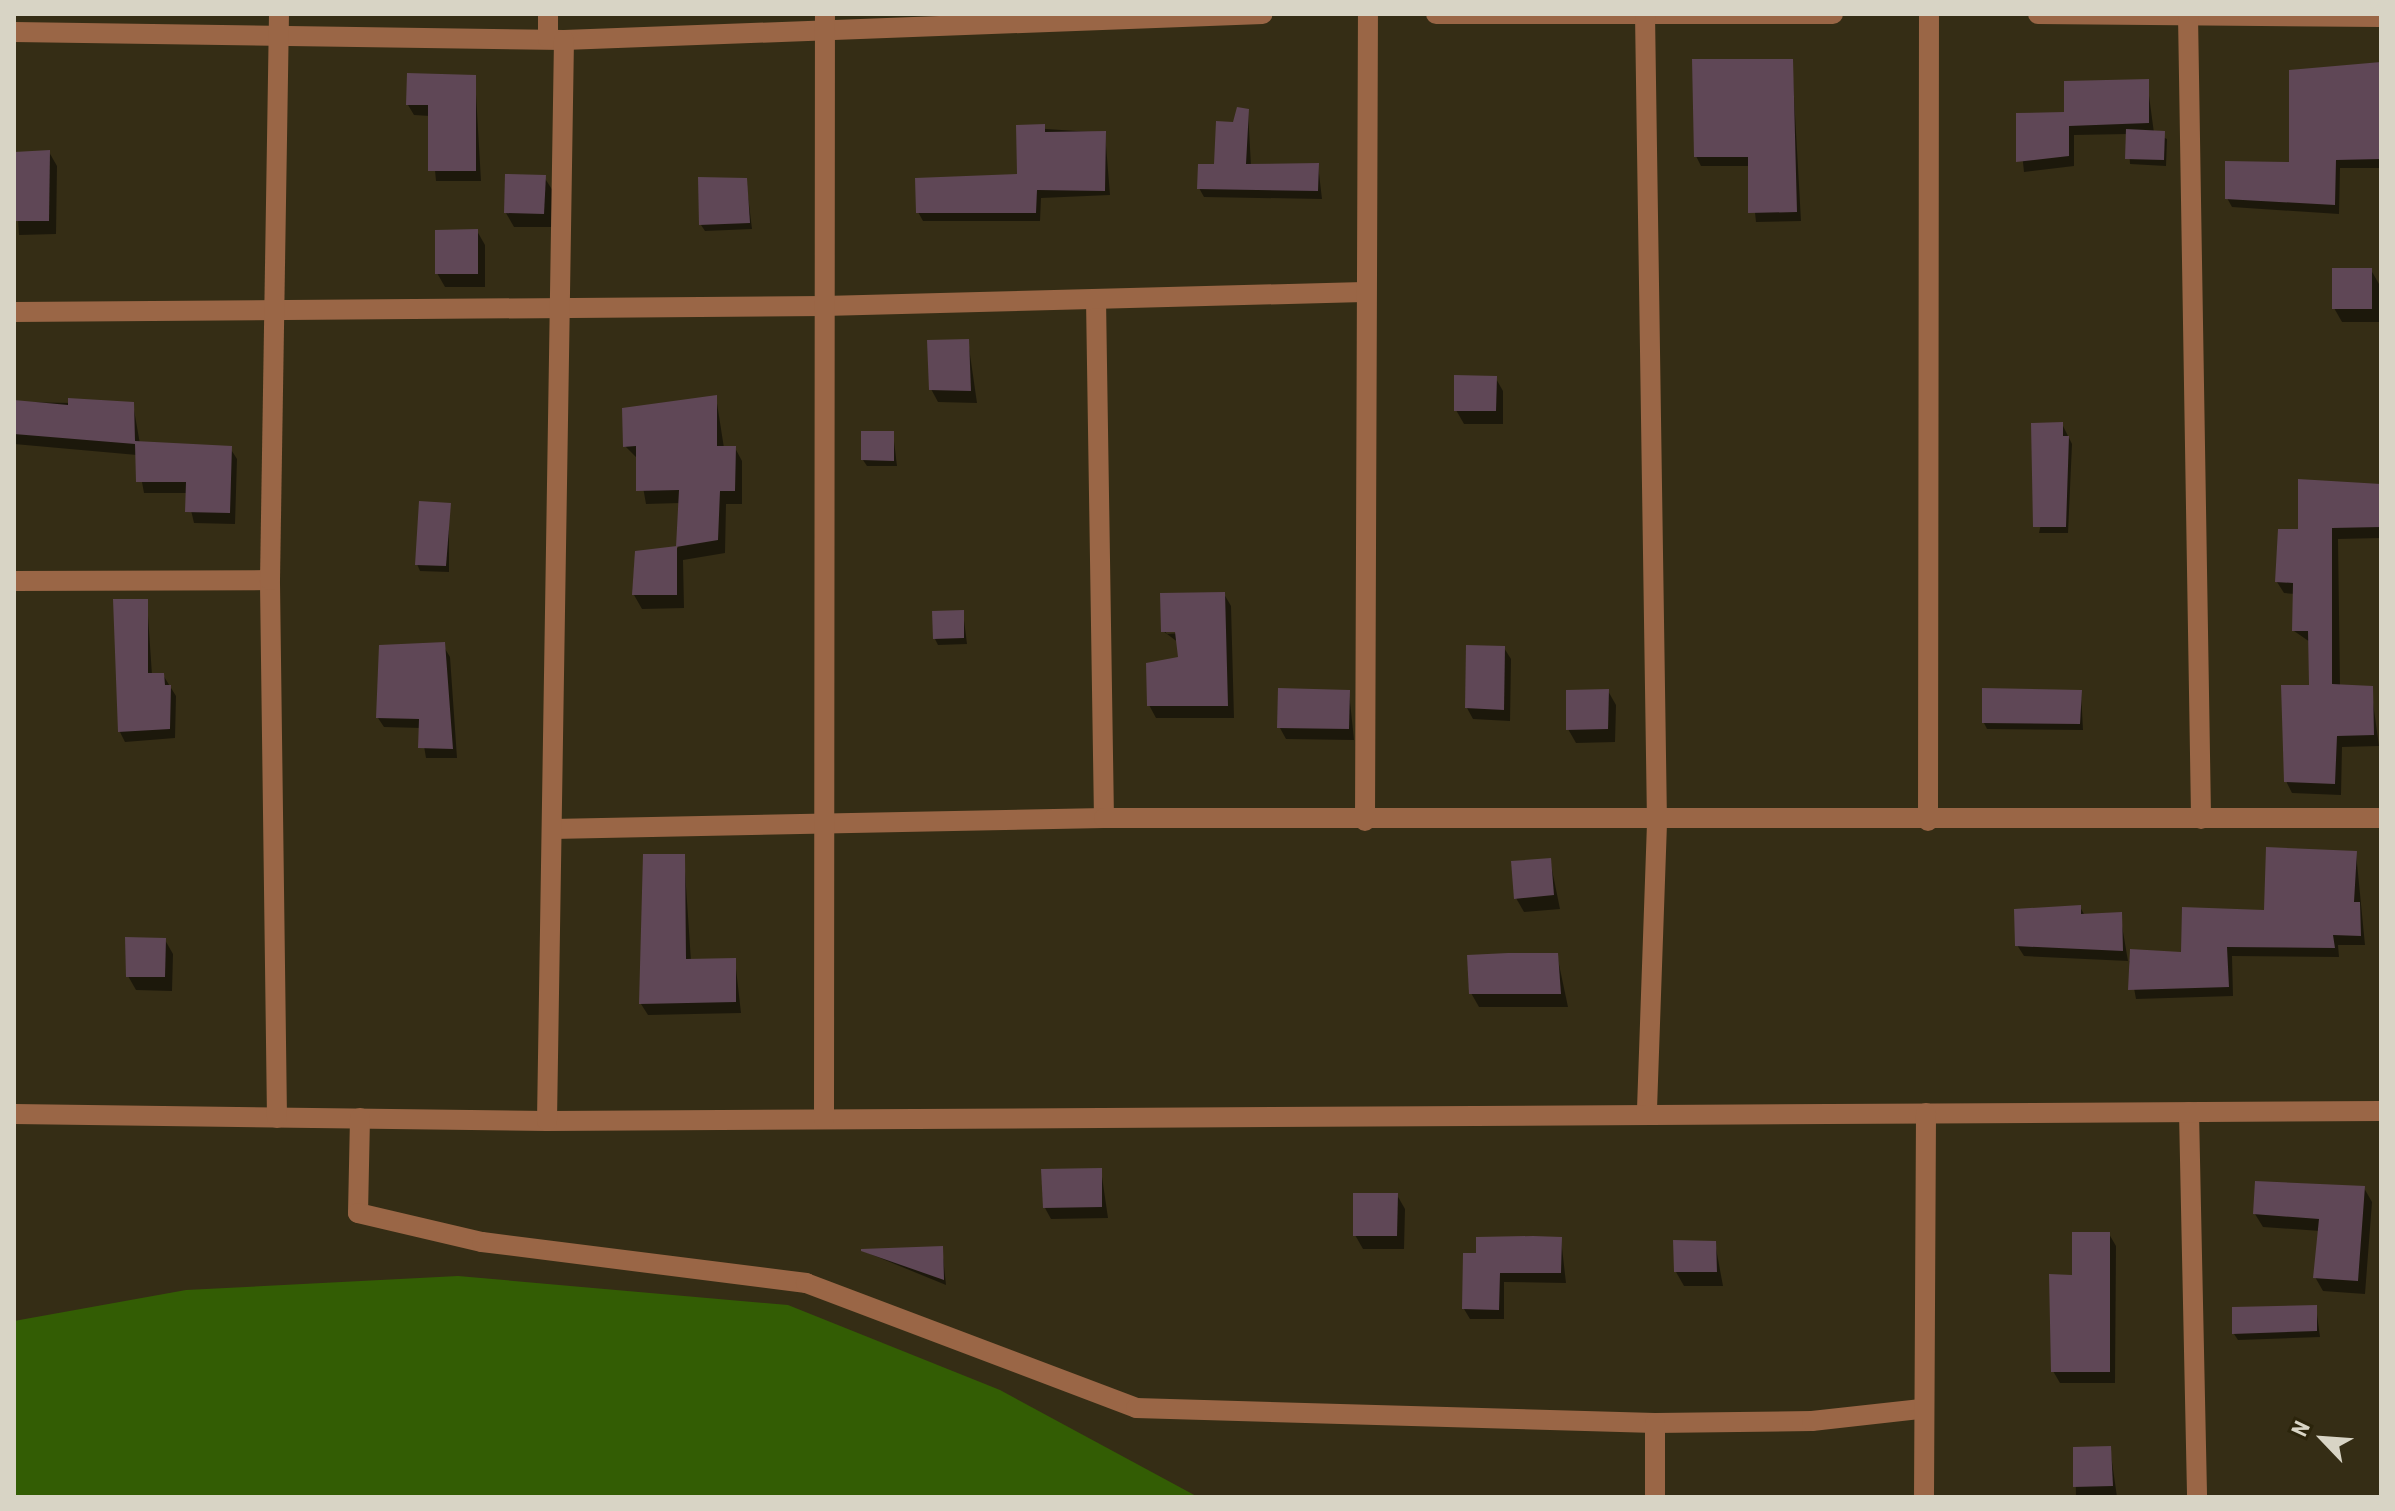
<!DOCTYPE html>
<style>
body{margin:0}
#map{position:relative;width:2395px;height:1511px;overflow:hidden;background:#352d15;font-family:"Roboto Condensed",sans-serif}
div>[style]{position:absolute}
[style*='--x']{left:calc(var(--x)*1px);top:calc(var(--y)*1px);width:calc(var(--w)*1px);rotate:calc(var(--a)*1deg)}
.green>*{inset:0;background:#335d04}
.shadow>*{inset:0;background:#0007}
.building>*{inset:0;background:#5f4756}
.minor>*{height:20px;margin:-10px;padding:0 10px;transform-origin:10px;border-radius:10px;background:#9a6646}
span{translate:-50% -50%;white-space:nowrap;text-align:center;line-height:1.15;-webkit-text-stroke:6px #2b240b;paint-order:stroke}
.frame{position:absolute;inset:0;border:16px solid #d8d4c5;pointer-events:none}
.north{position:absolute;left:2283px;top:1399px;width:80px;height:80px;-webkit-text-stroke:6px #2b240b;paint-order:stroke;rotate:295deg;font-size:22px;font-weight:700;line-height:32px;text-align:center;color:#d8d4c5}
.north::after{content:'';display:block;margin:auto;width:28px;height:36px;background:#d8d4c5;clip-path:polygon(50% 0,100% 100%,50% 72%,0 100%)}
</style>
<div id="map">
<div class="green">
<div style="clip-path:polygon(458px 1276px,788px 1305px,1000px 1390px,1198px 1497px,14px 1497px,14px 1321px,186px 1290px)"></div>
</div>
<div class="shadow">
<div style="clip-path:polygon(1792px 61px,1801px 221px,1756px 222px,1750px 166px,1701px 166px,1696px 156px)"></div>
<div style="clip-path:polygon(2381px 64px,2381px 168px,2340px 168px,2339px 214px,2232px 207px,2227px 198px,2291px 164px)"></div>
<div style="clip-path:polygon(475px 77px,481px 181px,436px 181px,430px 116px,414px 115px,408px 105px)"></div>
<div style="clip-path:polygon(2147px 81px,2154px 133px,2167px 139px,2166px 166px,2130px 164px,2128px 134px,2074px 135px,2074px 166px,2024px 172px,2018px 115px,2066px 114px)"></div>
<div style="clip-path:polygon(1248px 111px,1251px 166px,1318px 165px,1322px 199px,1204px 197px,1199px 188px)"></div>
<div style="clip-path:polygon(1018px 127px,1105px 133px,1110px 195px,1041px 198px,1040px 221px,923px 221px,918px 212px,1019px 176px)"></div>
<div style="clip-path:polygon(49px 152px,57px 166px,56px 234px,19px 235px,14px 154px)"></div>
<div style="clip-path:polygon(544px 177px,553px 191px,551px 227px,514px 227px,506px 213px)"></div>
<div style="clip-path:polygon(746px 180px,752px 229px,705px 231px,701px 225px)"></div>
<div style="clip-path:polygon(477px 231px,485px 245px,485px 287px,445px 287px,437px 273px)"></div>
<div style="clip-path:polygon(2371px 270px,2379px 284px,2379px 322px,2342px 322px,2334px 308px)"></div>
<div style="clip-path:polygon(968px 341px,977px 403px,938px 402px,931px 389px)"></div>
<div style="clip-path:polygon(1495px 377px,1503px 391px,1503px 424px,1464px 424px,1456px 410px)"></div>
<div style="clip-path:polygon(716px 397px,724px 448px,735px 448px,742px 461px,742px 504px,726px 504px,725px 553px,683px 560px,684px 608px,642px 609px,634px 595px,637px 552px,678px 548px,680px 503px,646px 504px,638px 459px,625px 446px)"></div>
<div style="clip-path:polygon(14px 402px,133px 404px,140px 444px,230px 448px,237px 459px,235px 524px,194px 523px,187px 493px,144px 493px,137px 455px,14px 444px)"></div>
<div style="clip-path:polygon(2062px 424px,2072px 444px,2068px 533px,2039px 533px)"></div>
<div style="clip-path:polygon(893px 433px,897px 466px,867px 466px,863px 460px)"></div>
<div style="clip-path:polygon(2381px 486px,2381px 538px,2338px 539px,2340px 686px,2371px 688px,2379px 746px,2342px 747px,2341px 795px,2292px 793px,2286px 781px,2311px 687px,2310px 642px,2294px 631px,2295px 594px,2284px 593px,2277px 582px,2300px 531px)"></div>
<div style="clip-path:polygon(449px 505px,449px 572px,420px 571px,417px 564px)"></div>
<div style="clip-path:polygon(evenodd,1224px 594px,1231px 606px,1234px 718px,1156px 718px,1149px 705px,1180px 659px,1179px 643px,1163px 631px,1224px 594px,1166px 630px,1185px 633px,1166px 634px,1166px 630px)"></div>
<div style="clip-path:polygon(147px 601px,152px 675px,163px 675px,176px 696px,175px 738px,125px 742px,120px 732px)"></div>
<div style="clip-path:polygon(963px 612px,967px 644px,938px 645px,935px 639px)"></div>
<div style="clip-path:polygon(444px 647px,450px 657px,457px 758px,426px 758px,421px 728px,384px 727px,378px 718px)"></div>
<div style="clip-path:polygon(1504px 648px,1511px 659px,1510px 721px,1473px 719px,1467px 708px)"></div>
<div style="clip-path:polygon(1608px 691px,1616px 705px,1615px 742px,1576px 743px,1568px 729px)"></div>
<div style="clip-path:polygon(1349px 692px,1354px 740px,1286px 739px,1280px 728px)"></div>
<div style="clip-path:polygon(2081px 692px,2083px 730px,1987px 729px,1984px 723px)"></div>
<div style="clip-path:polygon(2356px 853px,2365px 945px,2338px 945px,2339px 957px,2232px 956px,2233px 996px,2136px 999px,2129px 961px,2183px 954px,2266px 912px)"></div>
<div style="clip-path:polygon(684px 856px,691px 961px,735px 960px,741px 1013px,648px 1015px,641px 1004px)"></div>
<div style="clip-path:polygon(1550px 860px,1560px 909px,1524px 912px,1516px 898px)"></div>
<div style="clip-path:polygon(2080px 907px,2085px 916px,2120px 914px,2128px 961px,2024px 956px,2017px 945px)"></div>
<div style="clip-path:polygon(165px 940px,173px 954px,172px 991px,136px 990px,128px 976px)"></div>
<div style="clip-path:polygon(1557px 955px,1568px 1007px,1479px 1007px,1471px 993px)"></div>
<div style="clip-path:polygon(1101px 1170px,1108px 1218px,1051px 1219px,1045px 1208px)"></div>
<div style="clip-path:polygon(2364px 1188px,2372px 1202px,2365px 1294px,2323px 1291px,2315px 1277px,2320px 1231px,2263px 1227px,2255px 1214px)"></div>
<div style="clip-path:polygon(1397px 1195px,1405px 1209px,1404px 1249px,1363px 1249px,1355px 1235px)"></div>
<div style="clip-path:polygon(2109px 1234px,2116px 1246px,2115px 1383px,2060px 1383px,2053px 1371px,2074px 1277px)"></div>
<div style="clip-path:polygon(1561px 1239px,1566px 1283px,1504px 1282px,1504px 1319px,1470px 1319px,1464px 1309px,1478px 1255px)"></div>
<div style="clip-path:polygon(1715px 1243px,1723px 1286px,1684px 1286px,1676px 1272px)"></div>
<div style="clip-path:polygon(942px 1248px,946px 1285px,863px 1251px)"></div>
<div style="clip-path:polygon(2316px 1307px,2320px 1337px,2238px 1340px,2234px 1334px)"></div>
<div style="clip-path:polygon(2110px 1448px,2117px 1497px,2076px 1497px,2075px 1449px)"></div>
</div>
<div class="building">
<div style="clip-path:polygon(1692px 59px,1793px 59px,1797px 212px,1748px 213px,1748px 157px,1694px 157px)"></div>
<div style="clip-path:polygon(2381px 62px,2381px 159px,2336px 160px,2335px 205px,2225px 199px,2225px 161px,2289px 162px,2289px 70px)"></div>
<div style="clip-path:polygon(407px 73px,476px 75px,476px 171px,428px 171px,428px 105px,406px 105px)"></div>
<div style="clip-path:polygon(2149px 79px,2149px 123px,2069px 126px,2069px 156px,2016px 162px,2016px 113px,2064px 112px,2064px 81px)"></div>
<div style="clip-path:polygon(1237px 107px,1249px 109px,1246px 164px,1319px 163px,1318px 191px,1197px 189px,1198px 164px,1214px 164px,1216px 121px,1233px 122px)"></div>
<div style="clip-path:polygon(1045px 124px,1045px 132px,1106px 131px,1105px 191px,1037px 190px,1036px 213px,916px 213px,915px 178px,1017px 174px,1016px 125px)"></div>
<div style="clip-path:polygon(2126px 129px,2165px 131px,2164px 160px,2125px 159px)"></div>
<div style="clip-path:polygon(50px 150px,49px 221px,14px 221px,14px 152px)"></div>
<div style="clip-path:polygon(505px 174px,546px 175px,544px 214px,504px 213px)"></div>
<div style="clip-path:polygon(698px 177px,747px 178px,750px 223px,699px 225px)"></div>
<div style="clip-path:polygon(478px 229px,478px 274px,435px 274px,435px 230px)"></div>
<div style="clip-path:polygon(2332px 268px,2372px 268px,2372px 309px,2332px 309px)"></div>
<div style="clip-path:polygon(969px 339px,971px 391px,929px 390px,927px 340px)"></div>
<div style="clip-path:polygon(1454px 375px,1497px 376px,1496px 411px,1454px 411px)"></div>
<div style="clip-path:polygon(717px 395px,717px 446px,736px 446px,735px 491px,720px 491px,718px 540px,676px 547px,679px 490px,636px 491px,636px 446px,623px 447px,622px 408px)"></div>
<div style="clip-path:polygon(68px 398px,134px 402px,135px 441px,232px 446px,230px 513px,185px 512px,186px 482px,136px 482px,135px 444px,14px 434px,14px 400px,68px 405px)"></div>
<div style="clip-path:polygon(2063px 422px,2063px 436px,2069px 436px,2066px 527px,2033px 527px,2031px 423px)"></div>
<div style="clip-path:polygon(861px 431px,894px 431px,894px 461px,861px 460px)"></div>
<div style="clip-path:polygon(2298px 479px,2381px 484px,2381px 527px,2332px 528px,2332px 684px,2373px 686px,2374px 735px,2337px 736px,2335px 784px,2284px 782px,2281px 685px,2309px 685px,2308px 631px,2292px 631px,2293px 583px,2275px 582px,2278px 529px,2298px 529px)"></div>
<div style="clip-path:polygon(419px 501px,451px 503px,446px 566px,415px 565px)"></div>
<div style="clip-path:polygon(677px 546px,677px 595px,632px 595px,635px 551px)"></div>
<div style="clip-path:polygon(1225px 592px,1228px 706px,1147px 706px,1146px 663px,1178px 657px,1175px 632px,1161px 632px,1160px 593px)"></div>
<div style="clip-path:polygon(113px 599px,148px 599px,148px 673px,164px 673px,165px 685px,171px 685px,170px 729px,118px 732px)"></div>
<div style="clip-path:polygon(964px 610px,964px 638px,933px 639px,932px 611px)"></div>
<div style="clip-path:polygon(445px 642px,453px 749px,418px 748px,419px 719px,376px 718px,379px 645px)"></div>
<div style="clip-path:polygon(1466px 645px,1505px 646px,1504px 710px,1465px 708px)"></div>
<div style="clip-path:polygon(1278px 688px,1350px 690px,1349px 729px,1277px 728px)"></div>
<div style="clip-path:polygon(1982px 688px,2082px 690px,2080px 724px,1982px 723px)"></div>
<div style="clip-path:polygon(1609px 689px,1608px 729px,1566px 730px,1566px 690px)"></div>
<div style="clip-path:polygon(2266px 847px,2357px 851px,2354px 902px,2360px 902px,2361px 936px,2333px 935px,2335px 948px,2227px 947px,2229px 987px,2128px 990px,2130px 949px,2181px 952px,2182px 907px,2264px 910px)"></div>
<div style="clip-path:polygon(643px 854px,685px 854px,686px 959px,736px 958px,736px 1002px,639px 1004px)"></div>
<div style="clip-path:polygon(1551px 858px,1554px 895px,1514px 899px,1511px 861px)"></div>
<div style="clip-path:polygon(2081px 905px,2081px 914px,2122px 912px,2123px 951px,2015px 946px,2014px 909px)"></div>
<div style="clip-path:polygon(125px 937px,166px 938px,165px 977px,126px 977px)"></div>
<div style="clip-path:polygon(1508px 953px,1558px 953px,1561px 994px,1469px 994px,1467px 955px)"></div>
<div style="clip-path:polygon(1102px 1168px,1102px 1207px,1043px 1208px,1041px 1169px)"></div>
<div style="clip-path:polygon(2255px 1181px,2365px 1186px,2358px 1281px,2313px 1278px,2319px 1219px,2253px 1214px)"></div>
<div style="clip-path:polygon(1353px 1193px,1398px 1193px,1397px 1236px,1353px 1236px)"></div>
<div style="clip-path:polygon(2072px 1232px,2110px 1232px,2110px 1372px,2051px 1372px,2049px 1274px,2072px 1275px)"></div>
<div style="clip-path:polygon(1533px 1236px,1562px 1237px,1561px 1273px,1500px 1273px,1499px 1310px,1462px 1309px,1463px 1253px,1476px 1253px,1476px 1237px)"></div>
<div style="clip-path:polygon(1673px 1240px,1716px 1241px,1717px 1272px,1674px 1272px)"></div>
<div style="clip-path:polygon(943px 1246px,944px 1280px,861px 1251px,861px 1249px)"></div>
<div style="clip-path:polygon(2317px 1305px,2317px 1331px,2232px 1334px,2232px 1307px)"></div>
<div style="clip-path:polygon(2111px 1446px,2113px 1486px,2073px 1487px,2073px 1447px)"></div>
</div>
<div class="minor">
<div style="--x:1436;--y:14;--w:397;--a:0"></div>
<div style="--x:1645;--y:14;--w:809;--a:89.15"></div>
<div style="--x:1657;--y:823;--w:292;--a:92"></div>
<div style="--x:2038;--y:14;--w:343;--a:0.5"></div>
<div style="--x:2188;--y:15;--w:804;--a:89.07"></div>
<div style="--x:14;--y:32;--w:550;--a:0.83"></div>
<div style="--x:564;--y:40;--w:699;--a:-2.13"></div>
<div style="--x:548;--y:39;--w:25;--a:-90"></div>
<div style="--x:1096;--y:299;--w:519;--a:89.12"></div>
<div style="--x:14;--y:312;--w:810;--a:-0.42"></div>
<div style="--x:824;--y:306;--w:540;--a:-1.49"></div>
<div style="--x:14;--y:581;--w:256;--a:-0.2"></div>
<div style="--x:1365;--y:821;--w:807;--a:-89.79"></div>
<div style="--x:1928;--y:821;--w:807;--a:-89.93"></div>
<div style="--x:552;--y:829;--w:552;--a:-1.14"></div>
<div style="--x:1104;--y:818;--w:1277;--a:0"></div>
<div style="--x:2189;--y:1112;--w:385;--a:88.8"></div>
<div style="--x:14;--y:1114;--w:533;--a:0.75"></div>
<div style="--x:547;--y:1121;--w:1834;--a:-0.31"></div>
<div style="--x:277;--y:1118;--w:538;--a:-90.75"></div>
<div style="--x:270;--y:580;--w:566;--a:-89.09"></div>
<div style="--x:360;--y:1118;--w:95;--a:91.2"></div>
<div style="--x:358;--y:1213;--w:127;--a:13.2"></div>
<div style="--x:482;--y:1242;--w:327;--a:7.2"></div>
<div style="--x:806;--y:1283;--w:353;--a:20.7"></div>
<div style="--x:1136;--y:1408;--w:519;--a:1.66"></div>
<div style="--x:1655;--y:1423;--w:157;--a:-0.7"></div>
<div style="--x:1812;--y:1421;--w:110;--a:-6.3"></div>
<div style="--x:824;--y:1119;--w:1105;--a:-89.95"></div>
<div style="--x:547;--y:1121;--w:1081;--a:-89.1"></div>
<div style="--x:1655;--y:1497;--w:74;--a:-90"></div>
<div style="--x:1924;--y:1497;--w:384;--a:-89.7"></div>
</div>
<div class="frame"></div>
<div class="north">N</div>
</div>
